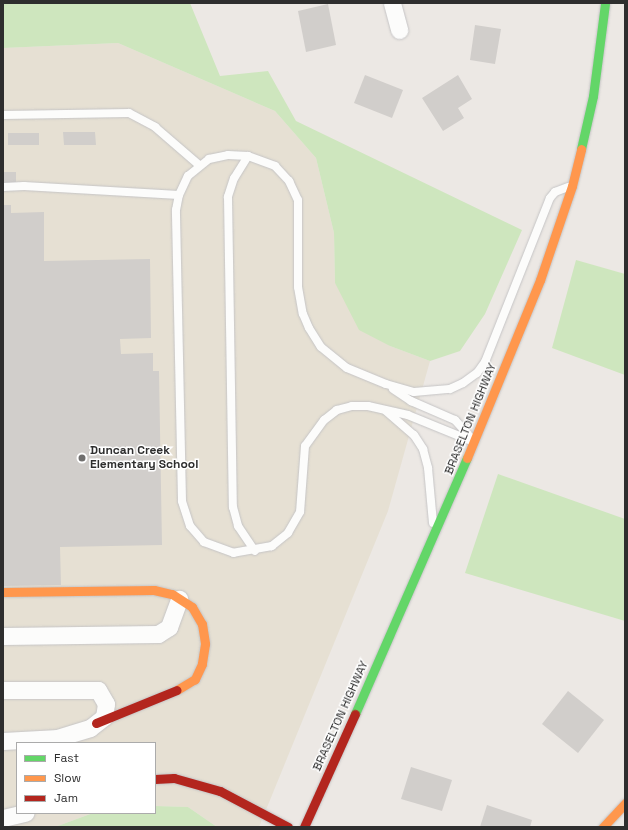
<!DOCTYPE html>
<style>
body{margin:0}
#map{position:relative;width:628px;height:830px;overflow:hidden;background:#ece8e4;font-family:"Space Grotesk",sans-serif}
div>[style]{position:absolute}
[style*='--x']{left:calc(var(--x)*1px);top:calc(var(--y)*1px);width:calc(var(--w)*1px);rotate:calc(var(--a)*1deg)}
.education>*{inset:0;background:#e6e0d3}
.green>*{inset:0;background:#cee6be}
.building>*{inset:0;background:#d1cecb}
.roads{filter:drop-shadow(0 0 1px #c5c4c5) drop-shadow(0 0 1px #c5c4c5)}
.lane>*{height:8px;margin:-4px;padding:0 4px;transform-origin:4px;border-radius:4px;background:#fcfcfb}
.street>*{height:17px;margin:-8.5px;padding:0 8.5px;transform-origin:8.5px;border-radius:8.5px;background:#fcfcfb}
.fast>*{height:9px;margin:-4.5px;padding:0 4.5px;transform-origin:4.5px;border-radius:4.5px;background:#63d668}
.slow>*{height:9px;margin:-4.5px;padding:0 4.5px;transform-origin:4.5px;border-radius:4.5px;background:#ff974d}
.jam>*{height:9px;margin:-4.5px;padding:0 4.5px;transform-origin:4.5px;border-radius:4.5px;background:#b3261e}
.dots>*{width:11px;height:11px;translate:-50% -50%;box-sizing:border-box;border:2px solid #fff;border-radius:50%}
span{translate:-50% -50%;white-space:nowrap;text-align:center;line-height:1.15;-webkit-text-stroke:3px #fff;paint-order:stroke}
.street-label{font-size:12px;color:#2e2e2e}
.poi-label{font-size:12px;color:#2e2e2e;font-weight:700}
.left{translate:0 -50%;text-align:left}
.frame{position:absolute;inset:0;border:4px solid #2e2e2e;pointer-events:none}
.legend{position:absolute;left:16px;top:742px;width:140px;height:72px;box-sizing:border-box;background:#fff;border:1px solid #ababab;margin:0;padding:5px 7px;list-style:none;font-size:12px;color:#2e2e2e}
.legend li{display:flex;align-items:center;gap:8px;height:20px}
.legend b{width:20px;border:1px solid #ababab}
</style>
<div id="map">
<div class="education">
<div style="clip-path:polygon(118px 43px,275px 111px,316px 158px,334px 233px,335px 283px,390px 346px,430px 361px,388px 511px,259px 827px,217px 827px,188px 807px,155px 806px,155px 743px,17px 743px,17px 813px,93px 813px,55px 827px,3px 827px,3px 48px)"></div>
</div>
<div class="green">
<div style="clip-path:polygon(3px 3px,190px 3px,220px 76px,268px 71px,296px 121px,522px 230px,485px 314px,460px 351px,430px 361px,390px 346px,359px 330px,335px 283px,334px 233px,316px 158px,275px 111px,118px 43px,3px 48px)"></div>
<div style="clip-path:polygon(576px 260px,625px 274px,625px 375px,552px 348px)"></div>
<div style="clip-path:polygon(498px 474px,625px 519px,625px 621px,465px 573px)"></div>
<div style="clip-path:polygon(155px 806px,188px 807px,217px 827px,55px 827px,93px 813px,155px 813px)"></div>
</div>
<div class="building">
<div style="clip-path:polygon(328px 4px,336px 45px,306px 52px,298px 11px)"></div>
<div style="clip-path:polygon(475px 25px,501px 29px,495px 64px,470px 60px)"></div>
<div style="clip-path:polygon(365px 75px,403px 90px,392px 118px,354px 103px)"></div>
<div style="clip-path:polygon(458px 75px,472px 99px,458px 108px,464px 118px,443px 131px,422px 98px)"></div>
<div style="clip-path:polygon(63px 132px,95px 132px,96px 145px,64px 145px)"></div>
<div style="clip-path:polygon(8px 133px,39px 133px,39px 145px,8px 145px)"></div>
<div style="clip-path:polygon(3px 172px,16px 172px,16px 186px,3px 186px)"></div>
<div style="clip-path:polygon(3px 205px,11px 205px,11px 213px,44px 212px,44px 261px,150px 259px,151px 338px,120px 339px,121px 354px,153px 353px,153px 371px,159px 371px,162px 545px,60px 547px,61px 585px,3px 586px)"></div>
<div style="clip-path:polygon(568px 691px,604px 720px,578px 753px,542px 724px)"></div>
<div style="clip-path:polygon(411px 767px,452px 780px,442px 811px,401px 799px)"></div>
<div style="clip-path:polygon(487px 805px,532px 820px,530px 827px,480px 827px)"></div>
</div>
<div class="roads">
<div class="lane">
<div style="--x:3;--y:115;--w:126;--a:-0.9"></div>
<div style="--x:129;--y:113;--w:30;--a:28"></div>
<div style="--x:155;--y:127;--w:58;--a:40.8"></div>
<div style="--x:248;--y:156;--w:26;--a:122"></div>
<div style="--x:234;--y:178;--w:20;--a:108"></div>
<div style="--x:228;--y:197;--w:310;--a:89.1"></div>
<div style="--x:233;--y:507;--w:20;--a:75"></div>
<div style="--x:238;--y:526;--w:30;--a:56"></div>
<div style="--x:3;--y:187;--w:21;--a:-3"></div>
<div style="--x:24;--y:186;--w:155;--a:3.3"></div>
<div style="--x:393;--y:389;--w:22;--a:34"></div>
<div style="--x:411;--y:401;--w:48;--a:23.4"></div>
<div style="--x:455;--y:420;--w:27;--a:48"></div>
<div style="--x:386;--y:411;--w:37;--a:41"></div>
<div style="--x:414;--y:435;--w:17;--a:57"></div>
<div style="--x:423;--y:449;--w:20;--a:75"></div>
<div style="--x:428;--y:468;--w:55;--a:84.8"></div>
<div style="--x:474;--y:442;--w:71;--a:-157.8"></div>
<div style="--x:408;--y:415;--w:41;--a:-167.3"></div>
<div style="--x:368;--y:406;--w:16;--a:180"></div>
<div style="--x:352;--y:406;--w:16;--a:165"></div>
<div style="--x:337;--y:410;--w:16;--a:142"></div>
<div style="--x:324;--y:420;--w:32;--a:126"></div>
<div style="--x:305;--y:446;--w:66;--a:94.3"></div>
<div style="--x:300;--y:512;--w:24;--a:120"></div>
<div style="--x:288;--y:533;--w:21;--a:141"></div>
<div style="--x:272;--y:546;--w:39;--a:170"></div>
<div style="--x:234;--y:553;--w:32;--a:-160"></div>
<div style="--x:204;--y:542;--w:21;--a:-131"></div>
<div style="--x:190;--y:526;--w:26;--a:-108"></div>
<div style="--x:182;--y:501;--w:291;--a:-91.2"></div>
<div style="--x:176;--y:210;--w:15;--a:-79"></div>
<div style="--x:179;--y:195;--w:21;--a:-65"></div>
<div style="--x:188;--y:176;--w:27;--a:-39"></div>
<div style="--x:209;--y:159;--w:19;--a:-12"></div>
<div style="--x:228;--y:155;--w:20;--a:3"></div>
<div style="--x:248;--y:156;--w:29;--a:20"></div>
<div style="--x:275;--y:166;--w:21;--a:47"></div>
<div style="--x:289;--y:181;--w:21;--a:65"></div>
<div style="--x:298;--y:200;--w:87;--a:90"></div>
<div style="--x:298;--y:287;--w:27;--a:80"></div>
<div style="--x:303;--y:314;--w:15;--a:67"></div>
<div style="--x:309;--y:328;--w:22;--a:58"></div>
<div style="--x:321;--y:347;--w:33;--a:39"></div>
<div style="--x:347;--y:368;--w:42;--a:22.3"></div>
<div style="--x:386;--y:384;--w:29;--a:16"></div>
<div style="--x:414;--y:392;--w:36;--a:-5"></div>
<div style="--x:450;--y:389;--w:14;--a:-25"></div>
<div style="--x:463;--y:383;--w:17;--a:-36"></div>
<div style="--x:477;--y:373;--w:14;--a:-54"></div>
<div style="--x:485;--y:362;--w:176;--a:-68.4"></div>
<div style="--x:550;--y:198;--w:8;--a:-50"></div>
<div style="--x:555;--y:192;--w:14;--a:-21"></div>
</div>
<div class="street">
<div style="--x:392;--y:3;--w:28;--a:75"></div>
<div style="--x:3;--y:636;--w:155;--a:-0.7"></div>
<div style="--x:158;--y:634;--w:13;--a:-32"></div>
<div style="--x:169;--y:627;--w:30;--a:-70"></div>
<div style="--x:3;--y:690;--w:95;--a:0"></div>
<div style="--x:98;--y:690;--w:16;--a:60"></div>
<div style="--x:106;--y:704;--w:13;--a:99"></div>
<div style="--x:104;--y:717;--w:18;--a:142"></div>
<div style="--x:90;--y:728;--w:34;--a:163"></div>
<div style="--x:58;--y:738;--w:55;--a:176.9"></div>
<div style="--x:3;--y:818;--w:23;--a:-13"></div>
</div>
<div class="fast">
<div style="--x:581;--y:149;--w:54;--a:-77.2"></div>
<div style="--x:593;--y:96;--w:94;--a:-82.6"></div>
<div style="--x:355;--y:714;--w:279;--a:-66.4"></div>
</div>
<div class="slow">
<div style="--x:467;--y:458;--w:192;--a:-67.7"></div>
<div style="--x:540;--y:280;--w:99;--a:-71.2"></div>
<div style="--x:572;--y:186;--w:38;--a:-76"></div>
<div style="--x:3;--y:592;--w:151;--a:-0.8"></div>
<div style="--x:154;--y:590;--w:18;--a:13"></div>
<div style="--x:172;--y:594;--w:24;--a:33"></div>
<div style="--x:192;--y:607;--w:20;--a:60"></div>
<div style="--x:202;--y:624;--w:20;--a:81"></div>
<div style="--x:205;--y:644;--w:20;--a:99"></div>
<div style="--x:202;--y:664;--w:17;--a:115"></div>
<div style="--x:195;--y:679;--w:21;--a:149"></div>
<div style="--x:603;--y:827;--w:33;--a:-47"></div>
</div>
<div class="jam">
<div style="--x:96;--y:723;--w:87;--a:-22.2"></div>
<div style="--x:155;--y:779;--w:19;--a:-3"></div>
<div style="--x:174;--y:778;--w:48;--a:15.8"></div>
<div style="--x:220;--y:791;--w:77;--a:27.9"></div>
<div style="--x:304;--y:827;--w:124;--a:-65.7"></div>
</div>
</div>
<div class="dots">
<div style="left:82px;top:458px;background:#706f6e"></div>
</div>
<div class="street-label">
<span style="left:471px;top:419px;rotate:-68deg">BRASELTON HIGHWAY</span>
<span style="left:341px;top:716px;rotate:-66deg">BRASELTON HIGHWAY</span>
</div>
<div class="poi-label">
<span class="left" style="left:90px;top:458px">Duncan Creek<br>Elementary School</span>
</div>
<div class="frame"></div>
<ul class="legend">
<li><b style="height:5px;background:#63d668"></b>Fast</li>
<li><b style="height:5px;background:#ff974d"></b>Slow</li>
<li><b style="height:5px;background:#b3261e"></b>Jam</li>
</ul>
</div>
